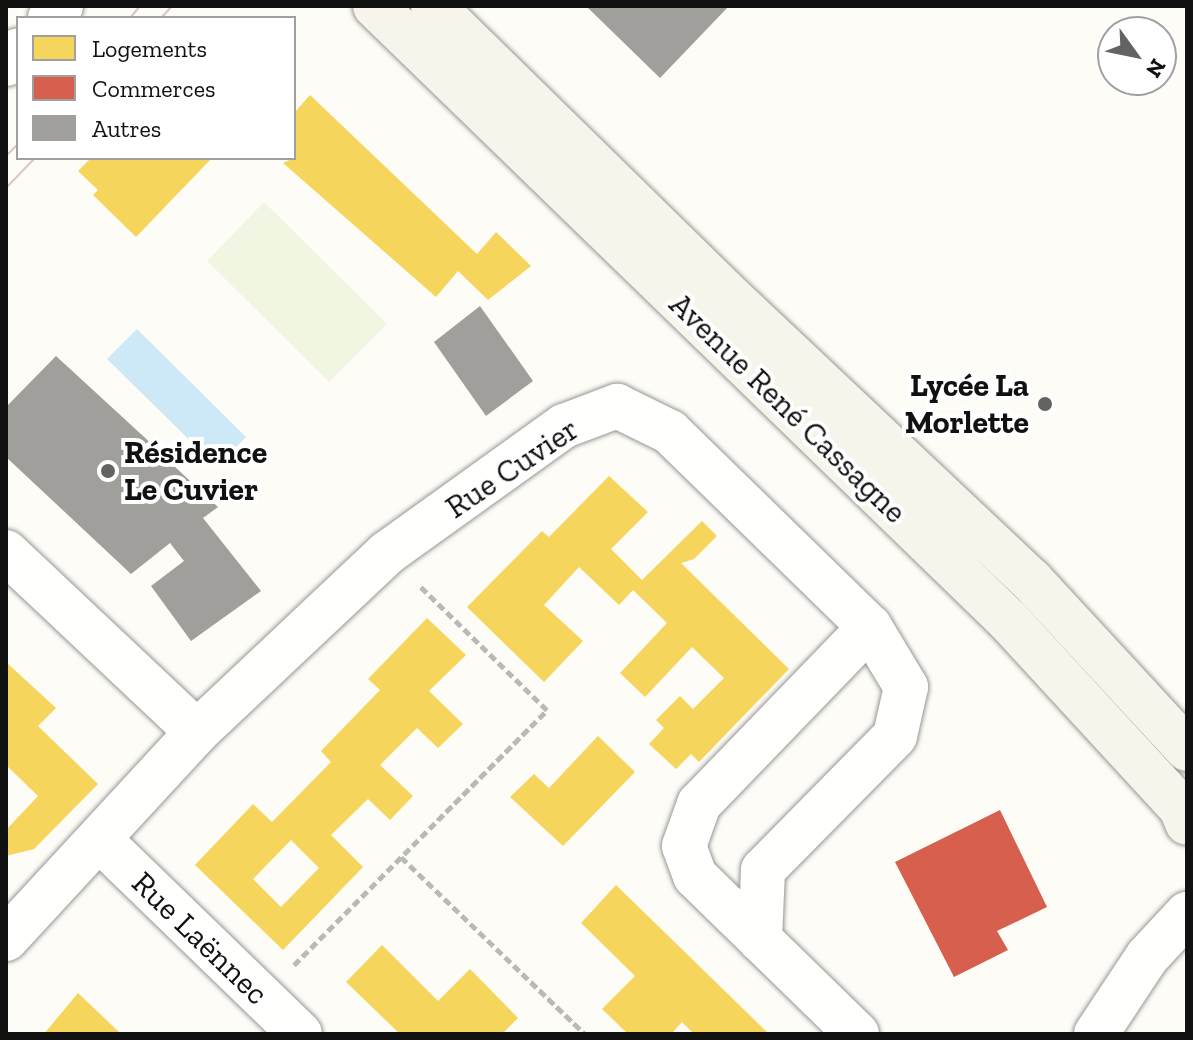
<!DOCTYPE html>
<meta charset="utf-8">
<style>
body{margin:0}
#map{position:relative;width:1193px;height:1040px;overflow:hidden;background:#fdfcf7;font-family:"Zilla Slab",serif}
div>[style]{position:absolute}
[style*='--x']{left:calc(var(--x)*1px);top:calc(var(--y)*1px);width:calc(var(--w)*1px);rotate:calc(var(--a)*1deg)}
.pitch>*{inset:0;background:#f0f6e1}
.water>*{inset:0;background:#cde8f7}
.homes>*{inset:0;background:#f6d55c}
.shops>*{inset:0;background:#d6604d}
.building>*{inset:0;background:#a19f9c}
.path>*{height:5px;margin-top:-2.5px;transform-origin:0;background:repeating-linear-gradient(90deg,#b9b9b8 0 8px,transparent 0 12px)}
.roads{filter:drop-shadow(0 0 2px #979795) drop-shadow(0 0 2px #979795)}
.minor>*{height:44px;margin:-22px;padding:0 22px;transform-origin:22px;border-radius:22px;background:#fffffe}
.tertiary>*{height:44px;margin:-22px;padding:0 22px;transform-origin:22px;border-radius:22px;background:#fffffe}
.secondary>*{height:44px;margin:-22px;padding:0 22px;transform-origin:22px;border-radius:22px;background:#f6f4eb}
.tram>*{height:2px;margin:-1px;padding:0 1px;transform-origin:1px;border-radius:1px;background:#d9c6c7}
.dots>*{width:22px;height:22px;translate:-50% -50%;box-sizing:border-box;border:4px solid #fff;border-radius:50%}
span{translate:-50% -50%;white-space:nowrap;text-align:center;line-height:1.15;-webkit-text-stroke:8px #fff;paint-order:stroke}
.poi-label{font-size:32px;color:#111;font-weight:700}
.right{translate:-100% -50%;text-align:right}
.left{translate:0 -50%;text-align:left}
.street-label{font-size:32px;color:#111}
.frame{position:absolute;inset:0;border:8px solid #111;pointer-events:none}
.legend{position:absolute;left:16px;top:16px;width:280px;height:144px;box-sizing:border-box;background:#fff;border:2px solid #a0a0a0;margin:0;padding:10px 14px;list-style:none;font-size:24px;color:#111}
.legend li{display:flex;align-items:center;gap:16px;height:40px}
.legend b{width:40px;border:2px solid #a0a0a0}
.north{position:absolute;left:1097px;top:16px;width:80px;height:80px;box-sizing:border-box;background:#fff;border:2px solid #a0a0a0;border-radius:50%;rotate:123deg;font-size:22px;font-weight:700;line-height:32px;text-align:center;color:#111}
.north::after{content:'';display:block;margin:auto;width:28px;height:36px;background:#646362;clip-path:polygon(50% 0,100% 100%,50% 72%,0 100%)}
</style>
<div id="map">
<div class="pitch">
<div style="clip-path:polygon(264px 202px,387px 324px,329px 382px,207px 261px)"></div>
</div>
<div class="water">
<div style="clip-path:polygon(137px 329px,246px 437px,217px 467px,107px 359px)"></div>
</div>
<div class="homes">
<div style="clip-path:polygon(310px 95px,477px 254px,496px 232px,531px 266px,488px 300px,458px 271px,436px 297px,283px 163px,294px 158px,294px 113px)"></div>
<div style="clip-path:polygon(91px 158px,212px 158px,136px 237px,93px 195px,98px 190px,78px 171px)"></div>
<div style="clip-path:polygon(609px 476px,648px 512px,611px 549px,642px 580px,702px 521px,717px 536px,694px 559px,681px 563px,789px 669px,699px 762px,691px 754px,676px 769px,649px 744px,664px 728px,656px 720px,680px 696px,693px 709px,724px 678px,692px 647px,645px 697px,620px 673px,667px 623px,633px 590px,619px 605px,579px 567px,544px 605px,583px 641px,544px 682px,467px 607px,542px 531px,549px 537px)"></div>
<div style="clip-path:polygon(evenodd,427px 618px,466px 655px,429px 691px,463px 724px,438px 748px,417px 728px,380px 765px,413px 796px,390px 820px,368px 799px,331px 835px,363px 867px,283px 950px,195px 865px,253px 804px,272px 822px,331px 762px,321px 751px,380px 690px,368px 679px,427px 618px,291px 840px,319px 868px,281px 907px,253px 879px,291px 840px)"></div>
<div style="clip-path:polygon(6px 662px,56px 708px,38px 726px,98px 784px,34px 849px,6px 856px,6px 830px,38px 796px,6px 765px)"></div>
<div style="clip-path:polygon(598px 736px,635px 772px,563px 846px,510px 797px,534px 774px,549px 788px)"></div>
<div style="clip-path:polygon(616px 885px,769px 1034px,694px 1034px,682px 1022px,671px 1034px,628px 1034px,602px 1009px,635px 976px,581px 923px)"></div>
<div style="clip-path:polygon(382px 945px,438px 1001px,470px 969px,518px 1018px,502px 1034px,400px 1034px,346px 982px)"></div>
<div style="clip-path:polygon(78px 993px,121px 1034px,44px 1034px)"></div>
</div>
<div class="shops">
<div style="clip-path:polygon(1000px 810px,1047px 907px,997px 931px,1008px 950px,954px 977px,895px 862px)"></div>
</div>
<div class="building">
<div style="clip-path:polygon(586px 6px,729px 6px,660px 78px)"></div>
<div style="clip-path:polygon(480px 306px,533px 381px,486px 416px,434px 342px)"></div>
<div style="clip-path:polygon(56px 356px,155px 447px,160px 443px,177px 459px,173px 465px,218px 507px,203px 518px,261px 591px,191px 641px,151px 586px,184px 561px,170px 543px,131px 574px,6px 457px,6px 407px)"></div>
</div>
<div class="path">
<div style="--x:401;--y:857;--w:255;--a:43.9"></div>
<div style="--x:294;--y:965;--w:359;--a:-45.2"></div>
<div style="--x:547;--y:710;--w:180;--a:-135.7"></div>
</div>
<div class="roads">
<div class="minor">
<div style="--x:6;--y:552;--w:262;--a:43.3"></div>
<div style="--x:101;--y:841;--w:277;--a:44.1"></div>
<div style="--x:6;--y:939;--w:282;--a:-47.3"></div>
<div style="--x:197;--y:732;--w:261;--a:-43.3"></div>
<div style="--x:387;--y:553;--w:218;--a:-35.7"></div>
<div style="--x:564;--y:426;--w:57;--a:-20.7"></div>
<div style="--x:617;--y:406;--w:59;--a:26.1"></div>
<div style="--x:670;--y:432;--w:279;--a:44.3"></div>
<div style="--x:870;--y:627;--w:70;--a:59"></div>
<div style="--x:906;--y:687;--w:50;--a:102.7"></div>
<div style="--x:895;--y:736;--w:188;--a:134.6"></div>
<div style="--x:763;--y:870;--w:70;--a:92.5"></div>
<div style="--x:857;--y:1034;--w:226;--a:-135.7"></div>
<div style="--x:695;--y:876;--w:32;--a:-110"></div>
<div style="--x:684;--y:846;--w:45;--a:-70.3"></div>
<div style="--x:699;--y:804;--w:246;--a:-46"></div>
<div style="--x:1096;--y:1034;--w:92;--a:-56.5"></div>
<div style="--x:1147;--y:957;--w:59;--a:-47.1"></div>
</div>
<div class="tertiary">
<div style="--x:50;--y:18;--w:16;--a:-47"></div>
<div style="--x:6;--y:64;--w:18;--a:-49"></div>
</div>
<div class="secondary">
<div style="--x:375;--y:6;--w:882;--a:44.13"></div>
<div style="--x:1008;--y:620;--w:255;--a:47.4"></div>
<div style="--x:1181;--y:808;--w:16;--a:68"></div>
<div style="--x:433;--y:6;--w:407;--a:44.4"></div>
<div style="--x:724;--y:291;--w:422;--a:43.3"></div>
<div style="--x:1031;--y:580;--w:230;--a:47.3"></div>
</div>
</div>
<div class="tram">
<div style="--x:130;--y:18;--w:16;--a:-50"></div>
<div style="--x:161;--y:18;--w:16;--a:-47"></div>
<div style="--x:6;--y:156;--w:17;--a:-45"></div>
<div style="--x:6;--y:188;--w:42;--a:-46"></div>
</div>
<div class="dots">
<div style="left:1045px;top:404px;background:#646362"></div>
<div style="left:108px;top:471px;background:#646362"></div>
</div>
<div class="poi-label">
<span class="right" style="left:1029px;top:404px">Lycée La<br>Morlette</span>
<span class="left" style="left:124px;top:471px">Résidence<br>Le Cuvier</span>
</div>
<div class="street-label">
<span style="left:788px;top:408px;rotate:44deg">Avenue René Cassagne</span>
<span style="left:512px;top:468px;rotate:-34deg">Rue Cuvier</span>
<span style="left:200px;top:938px;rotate:44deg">Rue Laënnec</span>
</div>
<div class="frame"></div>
<ul class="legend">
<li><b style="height:22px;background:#f6d55c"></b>Logements</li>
<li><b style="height:22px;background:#d6604d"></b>Commerces</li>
<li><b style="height:22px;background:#a19f9c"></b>Autres</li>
</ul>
<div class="north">N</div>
</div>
